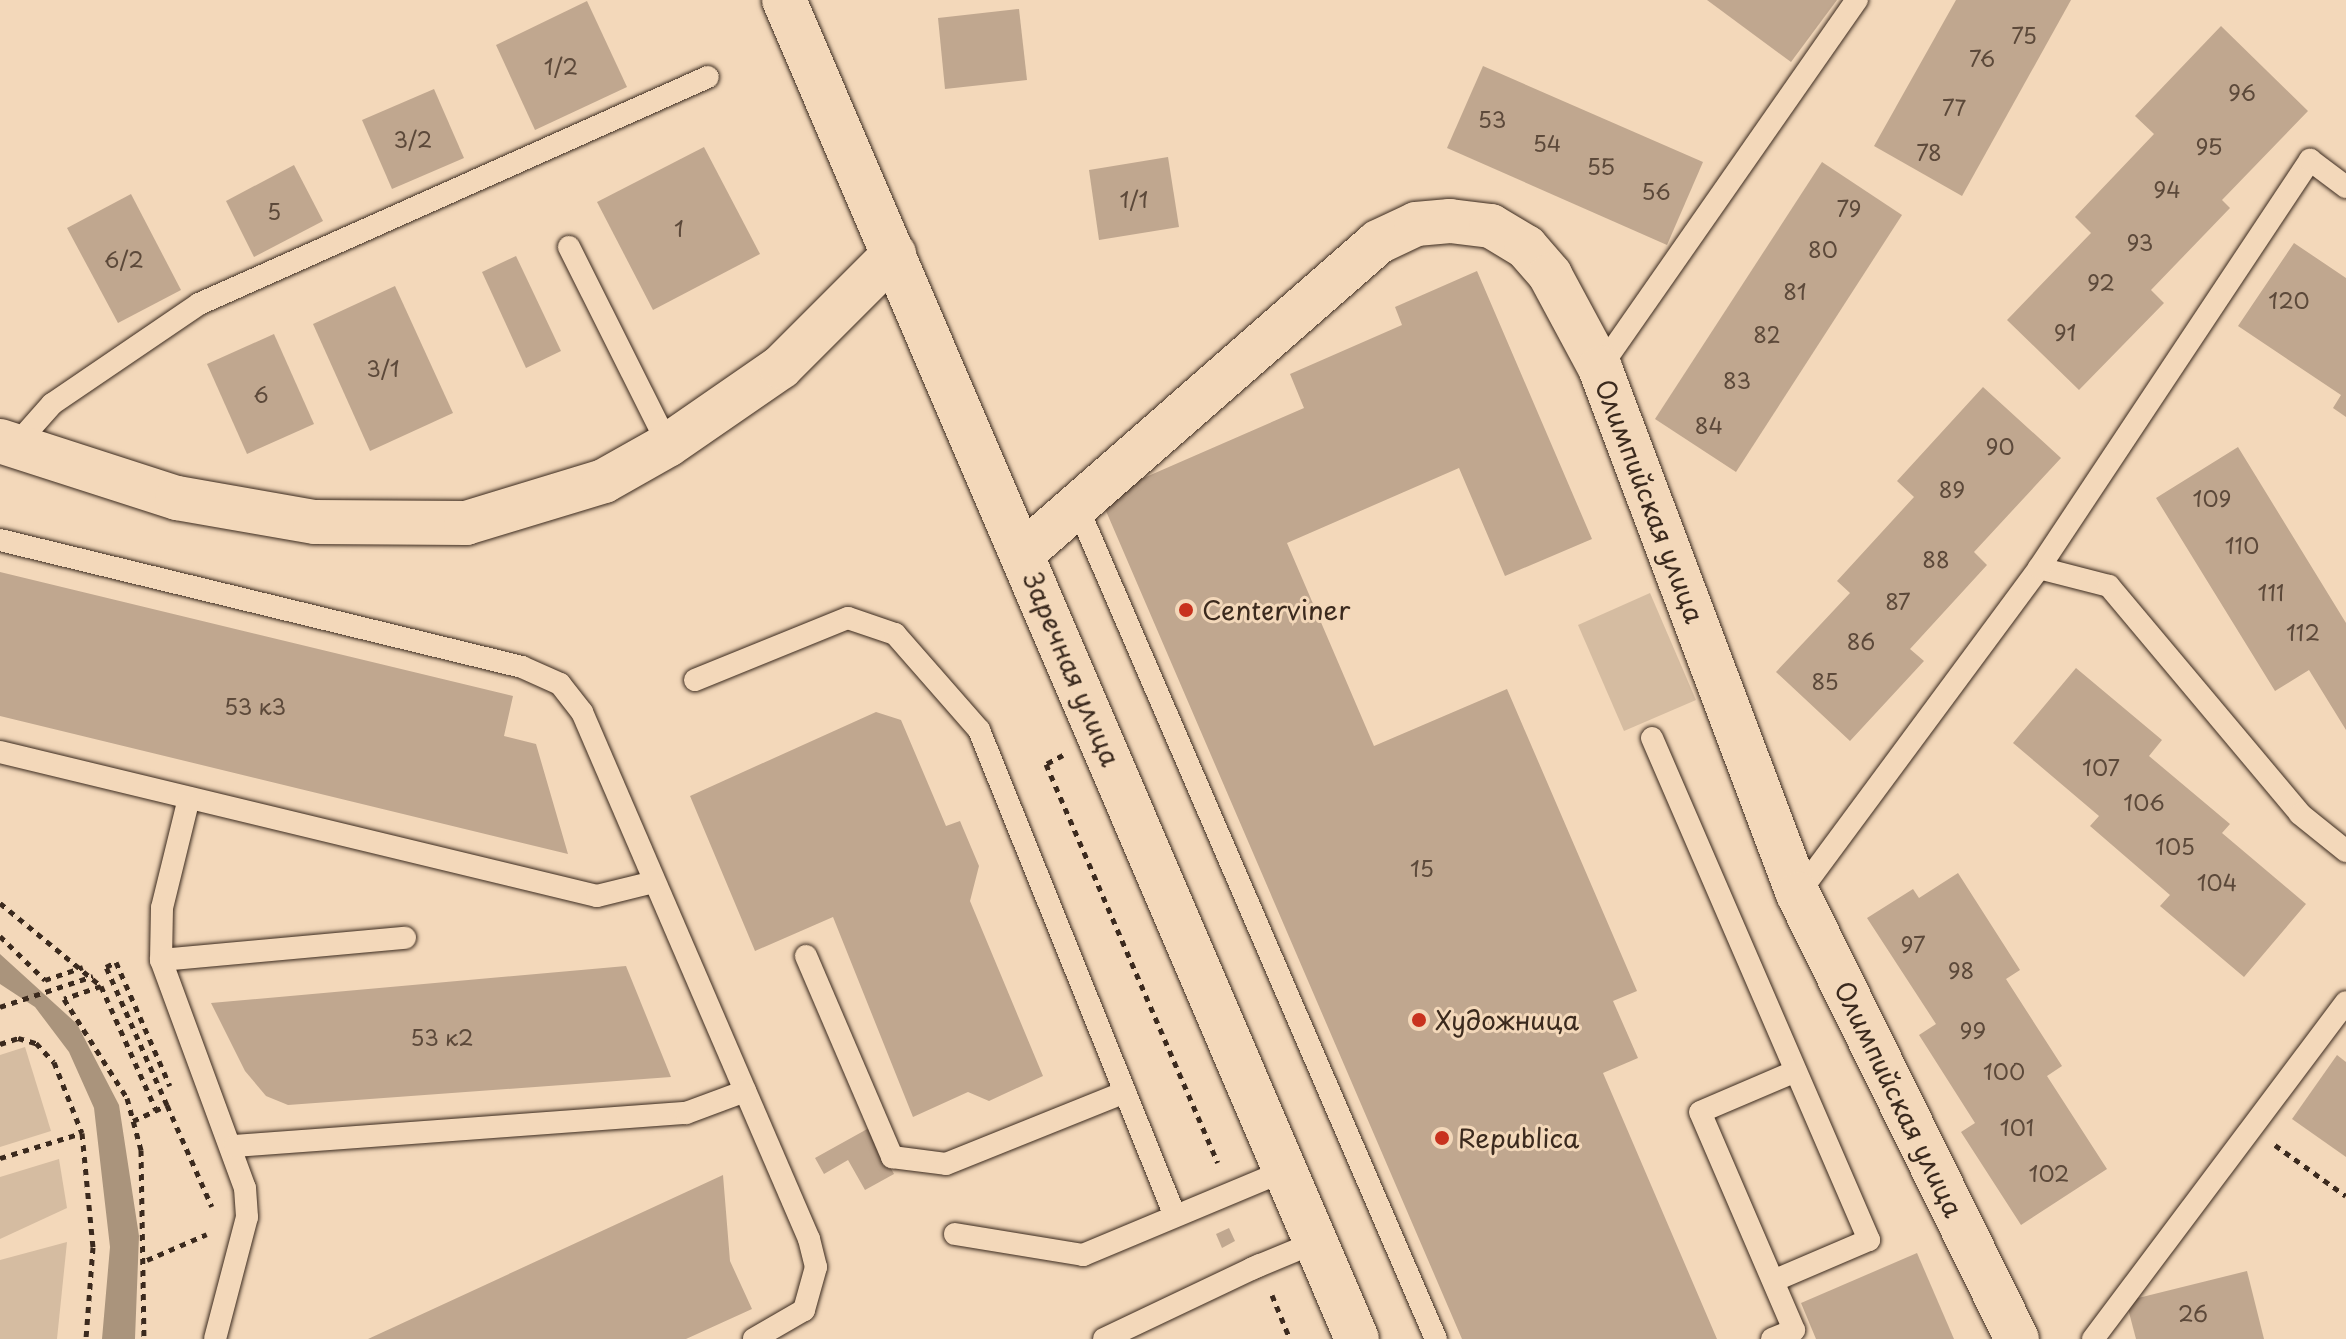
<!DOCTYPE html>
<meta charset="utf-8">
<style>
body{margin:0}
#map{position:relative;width:2346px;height:1339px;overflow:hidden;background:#f3d8ba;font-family:"Playpen Sans",sans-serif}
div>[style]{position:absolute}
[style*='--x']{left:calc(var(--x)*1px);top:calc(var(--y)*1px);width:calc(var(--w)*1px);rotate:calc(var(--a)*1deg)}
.green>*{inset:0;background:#d5bca1}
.water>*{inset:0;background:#aa947c}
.building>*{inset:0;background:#c0a78f}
.path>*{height:5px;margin-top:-2.5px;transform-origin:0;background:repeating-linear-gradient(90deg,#3b2a1e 0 6px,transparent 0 12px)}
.roads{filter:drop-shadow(0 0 2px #3b2a1e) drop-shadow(0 0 2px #3b2a1e)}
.lane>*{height:22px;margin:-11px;padding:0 11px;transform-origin:11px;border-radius:11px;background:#f3d8ba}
.street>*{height:44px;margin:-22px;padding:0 22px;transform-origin:22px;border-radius:22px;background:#f3d8ba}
.secondary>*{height:44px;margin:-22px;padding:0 22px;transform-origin:22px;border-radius:22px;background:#f3d8ba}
.dots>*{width:22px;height:22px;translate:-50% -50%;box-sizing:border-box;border:4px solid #f3d8ba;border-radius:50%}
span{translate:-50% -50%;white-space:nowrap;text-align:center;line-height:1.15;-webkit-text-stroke:6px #f3d8ba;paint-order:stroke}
.number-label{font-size:22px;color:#5c493a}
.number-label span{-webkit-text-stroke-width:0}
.street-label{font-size:26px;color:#3b2a1e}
.poi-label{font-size:26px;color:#3b2a1e}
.left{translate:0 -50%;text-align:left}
</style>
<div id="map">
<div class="green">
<div style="clip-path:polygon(1650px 593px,1696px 700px,1624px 731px,1578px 625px)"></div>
<div style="clip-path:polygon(25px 1047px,51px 1131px,0 1147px,0 1055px)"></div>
<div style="clip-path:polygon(59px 1159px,67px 1208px,0 1239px,0 1177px)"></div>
<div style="clip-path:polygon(67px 1242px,57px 1339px,0 1339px,0 1260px)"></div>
</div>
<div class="water">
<div style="clip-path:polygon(0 954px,77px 1024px,119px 1105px,139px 1236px,135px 1339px,102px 1339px,110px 1247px,94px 1108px,69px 1052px,35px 1007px,0 984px)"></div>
</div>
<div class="building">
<div style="clip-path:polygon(1707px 0,1837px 0,1791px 62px)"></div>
<div style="clip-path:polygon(1956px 0,2071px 0,1962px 196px,1874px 146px)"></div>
<div style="clip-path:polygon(587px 1px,627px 87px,535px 130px,496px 45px)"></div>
<div style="clip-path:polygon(1019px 9px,1027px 80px,945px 89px,938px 18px)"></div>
<div style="clip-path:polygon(2221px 26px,2308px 111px,2222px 200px,2230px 208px,2151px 290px,2164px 303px,2079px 390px,2007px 320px,2091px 233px,2075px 217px,2154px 134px,2135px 116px)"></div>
<div style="clip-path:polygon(1483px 66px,1703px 162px,1667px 245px,1447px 148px)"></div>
<div style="clip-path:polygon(434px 89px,464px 158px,392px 189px,362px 120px)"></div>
<div style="clip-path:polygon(704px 147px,760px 254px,653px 310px,597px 202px)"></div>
<div style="clip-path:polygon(1168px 157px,1179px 227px,1099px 240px,1089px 170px)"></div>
<div style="clip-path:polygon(1822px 162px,1902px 215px,1736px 472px,1655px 419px)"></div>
<div style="clip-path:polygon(294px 165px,323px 221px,254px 257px,226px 201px)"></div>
<div style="clip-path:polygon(131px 194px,181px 290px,118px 323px,67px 228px)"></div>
<div style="clip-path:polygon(2294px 243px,2346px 278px,2346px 417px,2333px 408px,2341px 395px,2238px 326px)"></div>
<div style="clip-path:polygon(516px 256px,561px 351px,526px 368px,482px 272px)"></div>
<div style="clip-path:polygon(1477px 271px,1592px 539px,1505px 576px,1459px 468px,1287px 543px,1374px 746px,1507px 689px,1637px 991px,1613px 1001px,1638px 1058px,1603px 1073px,1717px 1339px,1462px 1339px,1100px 497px,1304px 408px,1290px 374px,1402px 325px,1395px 307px)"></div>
<div style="clip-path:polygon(395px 286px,453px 413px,370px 451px,313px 324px)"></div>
<div style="clip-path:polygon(274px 334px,314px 424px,247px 454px,207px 364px)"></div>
<div style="clip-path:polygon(1983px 387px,2061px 458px,1974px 552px,1987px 565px,1910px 649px,1924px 661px,1850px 741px,1776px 672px,1850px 593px,1837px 581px,1914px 497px,1897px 481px)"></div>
<div style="clip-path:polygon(2238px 447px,2346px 623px,2346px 730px,2309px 670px,2275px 691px,2156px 498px)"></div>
<div style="clip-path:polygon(0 572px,513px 696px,504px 736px,536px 744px,568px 854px,0 716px)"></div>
<div style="clip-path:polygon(2076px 668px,2162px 740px,2149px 756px,2230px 824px,2222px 833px,2306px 904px,2244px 977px,2160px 906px,2170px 895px,2090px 826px,2099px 816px,2013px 743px)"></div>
<div style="clip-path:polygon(876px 712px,901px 720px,946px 826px,960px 821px,979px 866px,970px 901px,1043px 1076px,989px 1101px,968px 1092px,913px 1117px,833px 917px,755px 951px,690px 796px)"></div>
<div style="clip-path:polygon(1958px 873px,2020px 970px,2006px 979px,2062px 1066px,2047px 1076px,2107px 1169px,2021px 1225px,1961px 1132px,1975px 1123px,1919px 1035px,1936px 1024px,1867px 918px,1913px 889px,1919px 898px)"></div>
<div style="clip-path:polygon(626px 966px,671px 1077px,288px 1105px,266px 1096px,245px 1071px,211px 1003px)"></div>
<div style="clip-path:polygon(2337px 1055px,2346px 1062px,2346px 1157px,2292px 1119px)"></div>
<div style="clip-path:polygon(869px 1128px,894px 1174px,865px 1190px,848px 1160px,824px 1174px,815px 1158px)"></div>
<div style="clip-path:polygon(723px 1175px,730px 1261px,752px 1309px,686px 1339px,368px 1339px)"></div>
<div style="clip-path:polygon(1229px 1228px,1235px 1241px,1222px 1248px,1216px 1234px)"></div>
<div style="clip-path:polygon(1917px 1253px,1954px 1339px,1816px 1339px,1801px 1303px)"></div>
<div style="clip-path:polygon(2247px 1271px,2264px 1339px,2136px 1339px,2126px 1301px)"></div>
</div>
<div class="path">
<div style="--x:1063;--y:755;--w:19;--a:152"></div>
<div style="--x:1046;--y:764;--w:434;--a:66.7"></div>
<div style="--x:0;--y:903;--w:131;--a:39.4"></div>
<div style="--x:101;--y:986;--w:136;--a:66.1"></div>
<div style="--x:0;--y:936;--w:63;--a:44.4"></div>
<div style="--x:45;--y:980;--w:40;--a:-18.9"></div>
<div style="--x:101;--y:986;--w:39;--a:161"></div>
<div style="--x:64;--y:999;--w:117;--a:57.5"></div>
<div style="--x:127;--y:1098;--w:54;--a:74.9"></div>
<div style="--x:141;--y:1150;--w:189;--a:89.1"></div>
<div style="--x:0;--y:1007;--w:98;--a:-18.4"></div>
<div style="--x:0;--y:1044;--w:19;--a:-18"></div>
<div style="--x:18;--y:1038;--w:19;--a:16"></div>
<div style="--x:36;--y:1043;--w:26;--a:47"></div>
<div style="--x:54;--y:1062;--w:76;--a:68.5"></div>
<div style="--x:82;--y:1133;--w:115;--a:84.5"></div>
<div style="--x:93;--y:1247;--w:92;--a:94.4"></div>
<div style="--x:167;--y:1105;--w:111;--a:66.2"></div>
<div style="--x:133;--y:1121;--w:38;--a:-25"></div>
<div style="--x:167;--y:1105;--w:151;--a:-113.8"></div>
<div style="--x:106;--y:967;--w:11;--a:-27"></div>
<div style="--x:116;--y:962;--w:135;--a:66.5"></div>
<div style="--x:2275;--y:1145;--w:87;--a:35.7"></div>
<div style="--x:0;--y:1158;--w:86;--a:-17"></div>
<div style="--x:147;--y:1260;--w:65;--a:-23.4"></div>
<div style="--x:1272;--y:1295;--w:48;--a:67.8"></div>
</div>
<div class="roads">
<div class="lane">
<div style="--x:569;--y:247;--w:221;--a:63.4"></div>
<div style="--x:1600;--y:368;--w:449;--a:-55.1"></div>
<div style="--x:13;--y:448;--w:59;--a:-48.4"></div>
<div style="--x:52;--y:404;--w:178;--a:-34.2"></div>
<div style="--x:199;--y:304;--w:557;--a:-24.04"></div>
<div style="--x:1077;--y:506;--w:907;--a:66.69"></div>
<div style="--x:0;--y:540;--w:537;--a:13.67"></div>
<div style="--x:522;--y:667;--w:42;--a:24.1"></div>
<div style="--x:560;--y:684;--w:36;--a:52"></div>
<div style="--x:582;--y:712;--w:574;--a:66.7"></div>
<div style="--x:809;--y:1239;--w:29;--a:76"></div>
<div style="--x:816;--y:1267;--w:45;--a:105.6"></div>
<div style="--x:804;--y:1310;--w:58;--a:149.9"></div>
<div style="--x:2039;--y:568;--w:72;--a:14.4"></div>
<div style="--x:2109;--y:586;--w:297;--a:50"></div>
<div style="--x:2300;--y:814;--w:59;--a:38.8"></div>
<div style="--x:695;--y:680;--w:165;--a:-22.1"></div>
<div style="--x:848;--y:618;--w:50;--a:18.8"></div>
<div style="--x:895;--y:634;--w:128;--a:48.8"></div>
<div style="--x:979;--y:730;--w:524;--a:68.04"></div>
<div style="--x:1652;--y:738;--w:547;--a:66.62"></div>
<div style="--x:1869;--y:1240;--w:104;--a:156.9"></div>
<div style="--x:0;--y:752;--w:614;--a:13.56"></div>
<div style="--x:597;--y:896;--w:59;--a:-13.8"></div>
<div style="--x:189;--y:798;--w:113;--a:103.8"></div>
<div style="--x:162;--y:908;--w:52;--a:91.1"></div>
<div style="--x:161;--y:960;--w:243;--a:69.8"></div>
<div style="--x:245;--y:1188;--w:29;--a:86"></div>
<div style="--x:247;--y:1217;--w:126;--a:104.7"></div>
<div style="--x:1798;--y:894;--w:405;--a:-53.5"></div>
<div style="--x:2039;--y:568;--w:490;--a:-56.4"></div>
<div style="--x:2310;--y:160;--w:45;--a:36.9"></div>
<div style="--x:806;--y:956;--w:219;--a:66.8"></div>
<div style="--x:892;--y:1157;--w:54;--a:7.4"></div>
<div style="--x:946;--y:1164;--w:193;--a:-21.9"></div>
<div style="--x:161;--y:960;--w:245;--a:-5.2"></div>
<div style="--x:235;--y:1146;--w:452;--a:-4.2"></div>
<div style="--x:686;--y:1113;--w:63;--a:-20.4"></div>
<div style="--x:955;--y:1234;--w:130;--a:9.3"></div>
<div style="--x:1083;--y:1255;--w:220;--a:-22.7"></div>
<div style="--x:1251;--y:1269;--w:70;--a:-22.6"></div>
<div style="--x:1104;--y:1339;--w:173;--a:-25.4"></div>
<div style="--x:1772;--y:1339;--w:24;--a:-22"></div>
<div style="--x:1794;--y:1330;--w:237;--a:-113.3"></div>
<div style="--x:1700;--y:1112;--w:104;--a:-23.1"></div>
<div style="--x:2093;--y:1339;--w:421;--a:-53.1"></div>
</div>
<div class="street">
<div style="--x:0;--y:441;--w:186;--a:17.9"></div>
<div style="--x:177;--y:498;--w:140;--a:9.9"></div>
<div style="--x:315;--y:522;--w:151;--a:0.4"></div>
<div style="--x:466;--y:523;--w:144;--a:-16.9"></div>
<div style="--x:604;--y:481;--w:73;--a:-29.4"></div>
<div style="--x:668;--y:445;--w:137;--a:-34.6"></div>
<div style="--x:781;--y:367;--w:160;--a:-45"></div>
<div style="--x:1023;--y:553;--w:472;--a:-41.2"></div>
<div style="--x:1378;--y:242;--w:42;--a:-25.3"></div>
<div style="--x:1416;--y:224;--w:34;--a:-5"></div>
<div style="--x:1450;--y:221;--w:41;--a:7"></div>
<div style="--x:1491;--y:226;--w:41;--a:31"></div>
<div style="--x:1526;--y:247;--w:37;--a:49"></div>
<div style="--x:1550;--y:275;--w:106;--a:61.7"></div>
<div style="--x:1600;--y:368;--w:562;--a:69.37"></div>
<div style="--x:1798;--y:894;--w:496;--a:63.8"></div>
</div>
<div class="secondary">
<div style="--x:784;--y:0;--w:1456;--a:66.83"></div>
</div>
</div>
<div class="dots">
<div style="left:1186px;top:610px;background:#c8321e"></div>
<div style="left:1419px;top:1020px;background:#c8321e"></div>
<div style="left:1442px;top:1138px;background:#c8321e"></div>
</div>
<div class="number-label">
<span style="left:2024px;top:35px">75</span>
<span style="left:1982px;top:58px">76</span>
<span style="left:561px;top:66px">1/2</span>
<span style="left:2242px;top:92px">96</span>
<span style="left:1954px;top:107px">77</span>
<span style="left:1492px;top:119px">53</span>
<span style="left:413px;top:139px">3/2</span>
<span style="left:1547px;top:143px">54</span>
<span style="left:2209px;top:146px">95</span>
<span style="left:1929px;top:152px">78</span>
<span style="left:1601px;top:166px">55</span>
<span style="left:2167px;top:189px">94</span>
<span style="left:1656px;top:191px">56</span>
<span style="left:1134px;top:199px">1/1</span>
<span style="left:1849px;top:208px">79</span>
<span style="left:274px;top:211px">5</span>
<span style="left:679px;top:228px">1</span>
<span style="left:2140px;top:242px">93</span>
<span style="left:1823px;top:249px">80</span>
<span style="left:124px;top:259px">6/2</span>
<span style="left:2101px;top:282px">92</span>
<span style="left:1795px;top:291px">81</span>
<span style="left:2289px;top:300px">120</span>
<span style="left:2065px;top:332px">91</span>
<span style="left:1767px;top:334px">82</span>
<span style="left:383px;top:368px">3/1</span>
<span style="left:1737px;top:380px">83</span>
<span style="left:261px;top:394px">6</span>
<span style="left:1709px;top:425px">84</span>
<span style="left:2000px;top:446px">90</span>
<span style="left:1952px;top:489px">89</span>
<span style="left:2212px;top:498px">109</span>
<span style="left:2242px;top:545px">110</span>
<span style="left:1936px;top:559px">88</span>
<span style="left:2271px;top:592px">111</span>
<span style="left:1898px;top:601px">87</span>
<span style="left:2303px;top:632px">112</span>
<span style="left:1861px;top:641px">86</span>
<span style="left:1825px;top:681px">85</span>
<span style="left:255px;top:706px">53 к3</span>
<span style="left:2101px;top:767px">107</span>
<span style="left:2144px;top:802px">106</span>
<span style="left:2175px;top:846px">105</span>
<span style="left:1422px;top:868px">15</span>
<span style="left:2217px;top:882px">104</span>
<span style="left:1913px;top:944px">97</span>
<span style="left:1961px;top:970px">98</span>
<span style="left:1973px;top:1030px">99</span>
<span style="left:442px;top:1037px">53 к2</span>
<span style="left:2004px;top:1071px">100</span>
<span style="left:2017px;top:1127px">101</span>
<span style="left:2049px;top:1173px">102</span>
<span style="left:2193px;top:1313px">26</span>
</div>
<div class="street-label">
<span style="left:1650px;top:501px;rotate:69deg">Олимпийская улица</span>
<span style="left:1072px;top:669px;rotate:67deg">Заречная улица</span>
<span style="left:1899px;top:1099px;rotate:64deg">Олимпийская улица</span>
</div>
<div class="poi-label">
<span class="left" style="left:1202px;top:610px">Centerviner</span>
<span class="left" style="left:1435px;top:1020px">Художница</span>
<span class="left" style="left:1458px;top:1138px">Republica</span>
</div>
</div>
